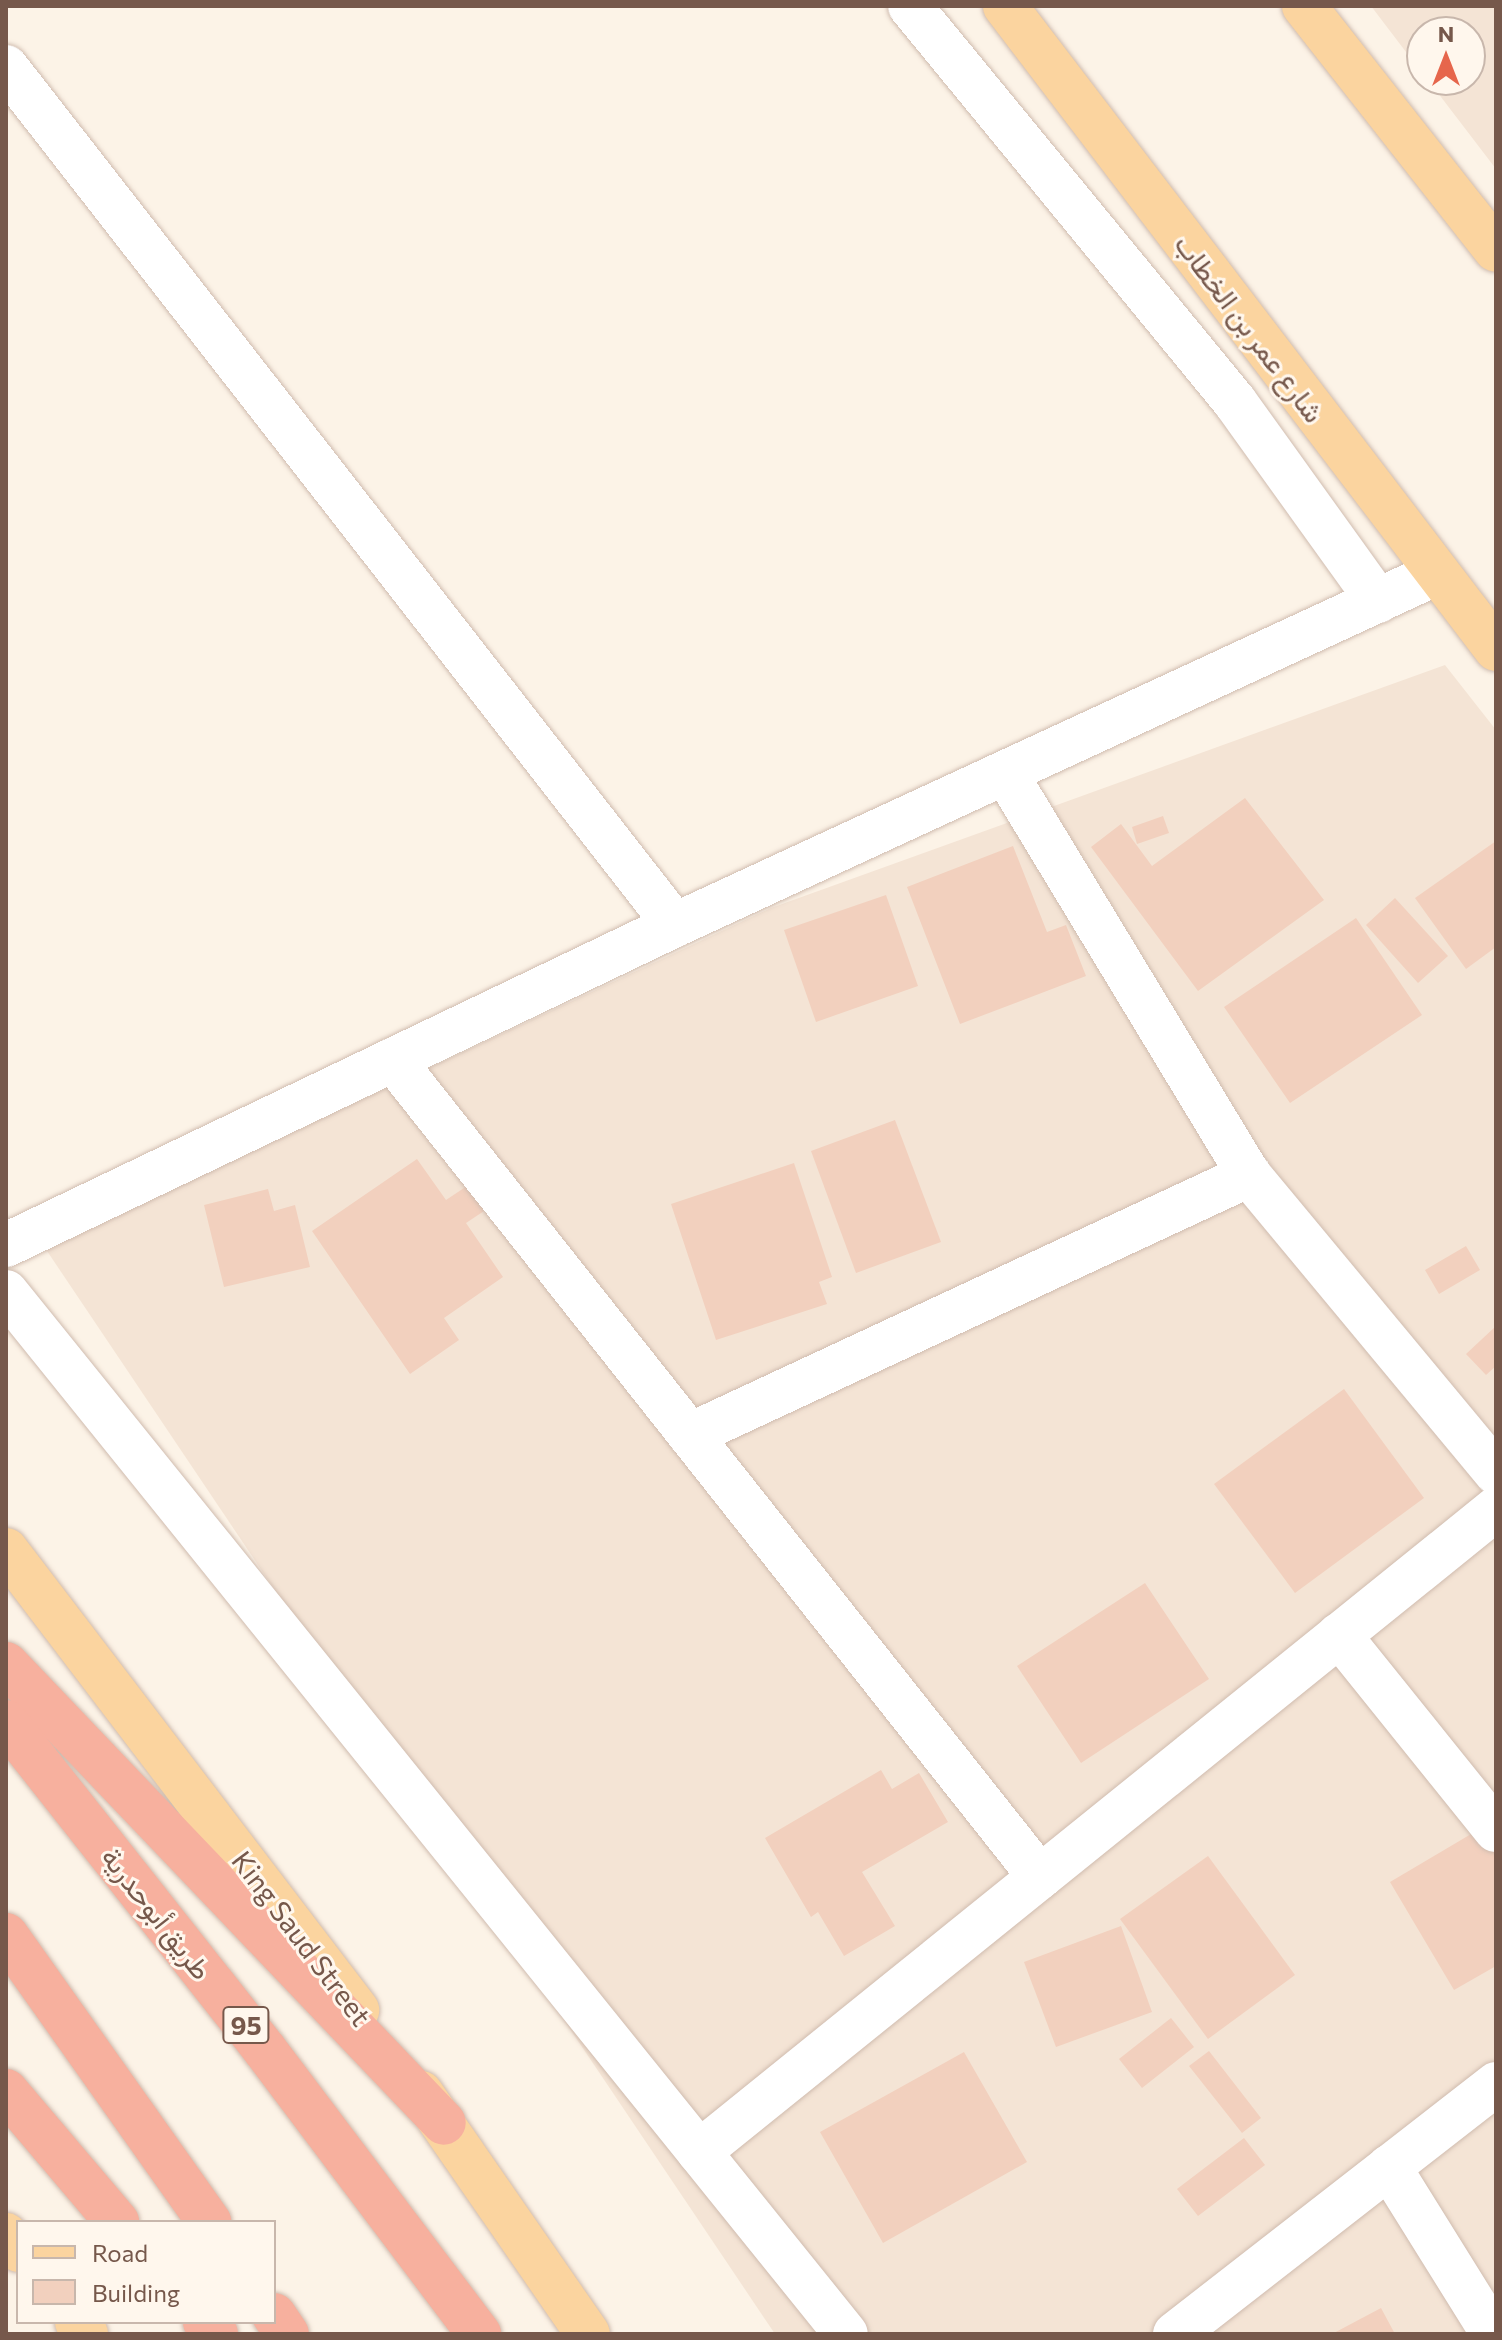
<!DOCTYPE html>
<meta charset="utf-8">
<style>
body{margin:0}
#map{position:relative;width:1502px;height:2340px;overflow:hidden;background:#fcf3e7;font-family:Commissioner,Vazirmatn,sans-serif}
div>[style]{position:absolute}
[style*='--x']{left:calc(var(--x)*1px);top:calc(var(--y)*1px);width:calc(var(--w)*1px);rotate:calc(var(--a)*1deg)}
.residential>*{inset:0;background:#f4e4d5}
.building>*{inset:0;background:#f2d0be}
.roads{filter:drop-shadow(0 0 2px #d0bcaf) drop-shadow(0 0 2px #d0bcaf)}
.minor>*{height:44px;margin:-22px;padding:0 22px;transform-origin:22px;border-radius:22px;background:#fff}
.major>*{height:44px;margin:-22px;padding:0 22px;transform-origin:22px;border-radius:22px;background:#fbd49f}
.highway>*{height:44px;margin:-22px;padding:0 22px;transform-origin:22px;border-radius:22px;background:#f7b09e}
span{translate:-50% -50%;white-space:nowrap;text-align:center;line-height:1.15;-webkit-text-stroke:6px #fff7ed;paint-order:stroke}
.shield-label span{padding:2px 6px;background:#fff7ed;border:2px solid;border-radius:6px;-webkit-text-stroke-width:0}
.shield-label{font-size:26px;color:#76584b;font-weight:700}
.street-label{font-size:28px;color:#76584b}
.frame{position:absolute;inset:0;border:8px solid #76584b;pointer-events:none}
.legend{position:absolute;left:16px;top:2220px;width:260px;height:104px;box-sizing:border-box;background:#fff7ed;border:2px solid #c8b7ac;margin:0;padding:10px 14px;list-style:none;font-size:24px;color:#76584b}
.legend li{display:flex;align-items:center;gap:16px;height:40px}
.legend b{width:40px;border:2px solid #c8b7ac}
.north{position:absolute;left:1406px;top:16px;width:80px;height:80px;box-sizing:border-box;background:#fff7ed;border:2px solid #c8b7ac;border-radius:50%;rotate:0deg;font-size:22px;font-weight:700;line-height:32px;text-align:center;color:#76584b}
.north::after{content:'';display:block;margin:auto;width:28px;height:36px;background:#e6664c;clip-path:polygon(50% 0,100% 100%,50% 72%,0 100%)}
</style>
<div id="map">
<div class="residential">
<div style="clip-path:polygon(1371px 6px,1496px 6px,1496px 169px,1428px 80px,1470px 80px,1470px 32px,1422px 32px,1422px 73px)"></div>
<div style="clip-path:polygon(1445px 665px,1496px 730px,1496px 2334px,775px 2334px,45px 1248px,771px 908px)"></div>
</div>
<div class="building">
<div style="clip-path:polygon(1245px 798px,1324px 900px,1198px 991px,1091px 847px,1121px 824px,1152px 866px)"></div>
<div style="clip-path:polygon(1163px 816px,1169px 833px,1137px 844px,1132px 827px)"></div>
<div style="clip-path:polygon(1496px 841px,1496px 947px,1466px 969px,1415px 898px)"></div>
<div style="clip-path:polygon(1013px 846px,1047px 932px,1066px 925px,1086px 976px,960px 1024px,907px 887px)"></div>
<div style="clip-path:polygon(886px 895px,918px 986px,816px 1022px,784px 930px)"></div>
<div style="clip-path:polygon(1395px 898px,1448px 956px,1418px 983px,1366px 925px)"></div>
<div style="clip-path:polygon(1356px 918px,1422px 1015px,1290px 1103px,1224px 1007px)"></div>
<div style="clip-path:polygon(895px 1120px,941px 1242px,856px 1273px,811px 1151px)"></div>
<div style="clip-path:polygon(417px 1159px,446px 1200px,470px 1184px,487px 1209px,466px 1223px,503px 1277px,444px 1318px,459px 1340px,410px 1374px,312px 1231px)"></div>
<div style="clip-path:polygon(794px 1163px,832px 1277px,819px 1282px,827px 1304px,716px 1340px,671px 1204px)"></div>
<div style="clip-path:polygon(268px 1189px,274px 1211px,295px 1205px,310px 1267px,224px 1287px,204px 1205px)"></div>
<div style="clip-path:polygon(1466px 1246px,1480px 1270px,1439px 1294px,1425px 1270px)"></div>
<div style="clip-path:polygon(1496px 1326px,1496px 1366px,1486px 1375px,1466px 1354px)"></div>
<div style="clip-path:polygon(1344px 1389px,1424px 1498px,1295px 1593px,1214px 1484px)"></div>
<div style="clip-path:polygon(1145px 1583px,1209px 1679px,1081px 1763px,1017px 1666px)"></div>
<div style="clip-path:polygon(881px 1770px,892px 1789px,919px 1773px,948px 1822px,862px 1872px,895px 1926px,844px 1956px,818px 1912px,811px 1917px,765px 1838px)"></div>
<div style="clip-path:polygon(1483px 1827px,1496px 1849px,1496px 1966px,1454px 1990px,1390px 1882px)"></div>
<div style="clip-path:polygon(1208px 1856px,1295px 1975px,1208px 2039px,1120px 1919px)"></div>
<div style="clip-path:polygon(1121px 1926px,1152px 2012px,1056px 2047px,1024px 1962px)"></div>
<div style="clip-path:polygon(1171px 2018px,1194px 2047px,1142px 2088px,1119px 2059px)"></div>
<div style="clip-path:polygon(1209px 2051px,1261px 2118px,1242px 2133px,1189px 2066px)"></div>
<div style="clip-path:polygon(964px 2052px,1027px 2162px,883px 2243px,820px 2132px)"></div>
<div style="clip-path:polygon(1244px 2138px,1265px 2165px,1198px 2216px,1177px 2189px)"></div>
<div style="clip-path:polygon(1381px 2308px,1395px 2334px,1332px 2334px)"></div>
</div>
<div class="roads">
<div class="minor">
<div style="--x:910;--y:6;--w:512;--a:50.62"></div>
<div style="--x:1235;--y:402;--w:245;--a:54.3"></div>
<div style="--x:6;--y:67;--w:1088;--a:52.06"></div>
<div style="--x:1006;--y:774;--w:469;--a:58.8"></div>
<div style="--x:1249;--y:1175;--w:387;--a:50.3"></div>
<div style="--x:393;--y:1060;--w:1042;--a:51.62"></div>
<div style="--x:6;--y:1245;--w:742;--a:-25.56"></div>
<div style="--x:675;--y:925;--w:839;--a:-24.79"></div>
<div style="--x:6;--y:1292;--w:1338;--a:51.13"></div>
<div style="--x:690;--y:1435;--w:617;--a:-24.94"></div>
<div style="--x:1339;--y:1635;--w:250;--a:51.2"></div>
<div style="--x:699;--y:2152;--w:1024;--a:-38.9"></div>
<div style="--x:1389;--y:2167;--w:197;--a:58.1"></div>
<div style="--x:1175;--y:2334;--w:407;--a:-37.9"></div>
</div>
<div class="major">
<div style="--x:1005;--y:6;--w:809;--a:52.63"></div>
<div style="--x:1304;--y:6;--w:310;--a:51.8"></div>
<div style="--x:6;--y:1550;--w:579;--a:52.65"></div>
<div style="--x:421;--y:2093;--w:293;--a:55.3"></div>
<div style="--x:6;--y:2235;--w:19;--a:51"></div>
<div style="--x:77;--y:2322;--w:15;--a:53"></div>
</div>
<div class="highway">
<div style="--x:6;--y:1664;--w:634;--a:46.34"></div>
<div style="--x:6;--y:1722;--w:418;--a:51.7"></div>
<div style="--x:265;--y:2050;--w:356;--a:53"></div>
<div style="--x:6;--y:1935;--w:352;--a:54.7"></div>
<div style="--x:6;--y:2091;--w:172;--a:49.7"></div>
<div style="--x:274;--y:2315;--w:23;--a:56"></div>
<div style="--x:205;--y:2322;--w:16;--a:47"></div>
</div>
</div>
<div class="shield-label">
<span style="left:246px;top:2025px">95</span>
</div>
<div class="street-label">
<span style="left:1250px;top:328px;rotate:53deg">شارع عمر بن الخطاب</span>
<span style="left:157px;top:1913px;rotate:52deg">طريق أبوحدرية</span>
<span style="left:302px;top:1938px;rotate:53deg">King Saud Street</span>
</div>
<div class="frame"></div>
<ul class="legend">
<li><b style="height:10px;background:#fbd49f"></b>Road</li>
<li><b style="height:22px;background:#f2d0be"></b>Building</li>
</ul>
<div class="north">N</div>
</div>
